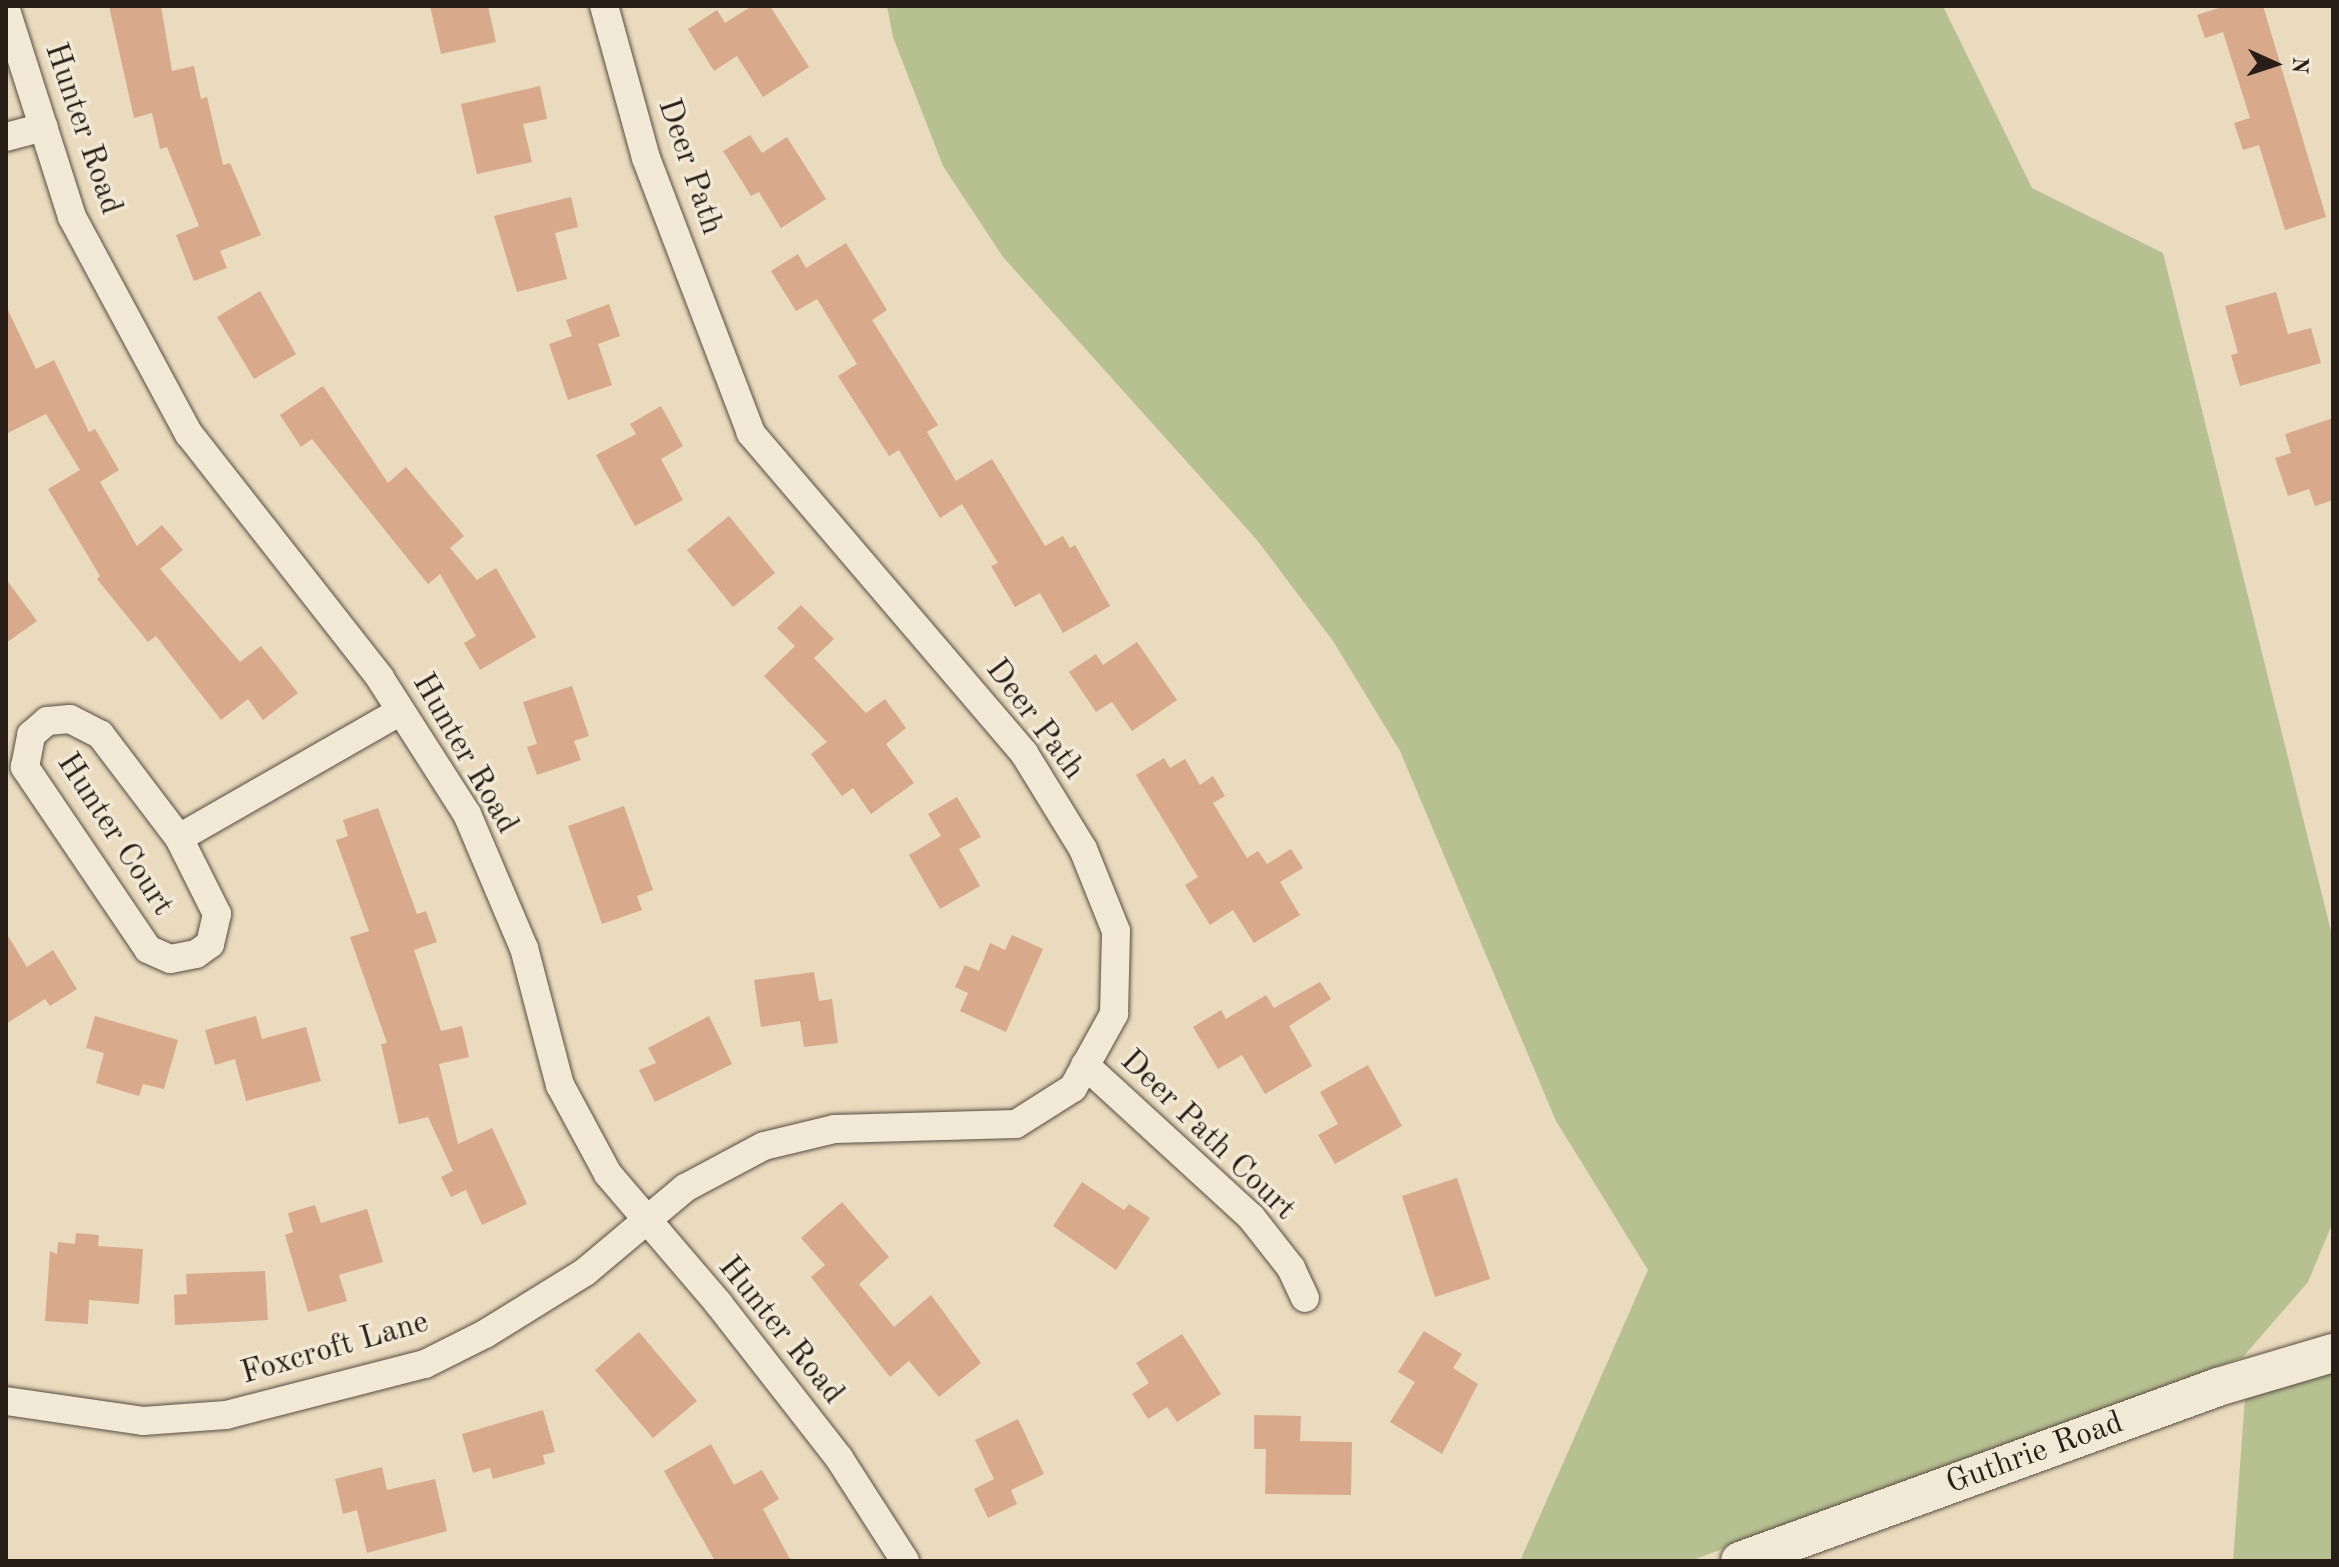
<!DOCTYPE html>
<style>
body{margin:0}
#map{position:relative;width:2339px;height:1567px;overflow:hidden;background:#eadbbe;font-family:"Old Standard TT",serif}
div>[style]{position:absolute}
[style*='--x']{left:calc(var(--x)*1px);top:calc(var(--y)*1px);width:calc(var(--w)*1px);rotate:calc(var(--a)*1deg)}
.green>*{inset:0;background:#b7c091}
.building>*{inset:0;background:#d8a98b}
.roads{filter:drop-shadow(0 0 2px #584d41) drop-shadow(0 0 2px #584d41)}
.street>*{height:28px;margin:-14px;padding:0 14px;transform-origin:14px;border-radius:14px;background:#f1e8d5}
.secondary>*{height:38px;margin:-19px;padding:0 19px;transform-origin:19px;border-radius:19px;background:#f1e8d5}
span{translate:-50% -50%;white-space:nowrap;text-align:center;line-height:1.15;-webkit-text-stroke:7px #f1e8d5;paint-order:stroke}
.street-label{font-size:32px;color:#281e17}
.frame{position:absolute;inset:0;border:8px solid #281e17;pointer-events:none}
.north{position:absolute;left:2235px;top:24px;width:80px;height:80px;-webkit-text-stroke:6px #f1e8d5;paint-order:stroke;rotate:93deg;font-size:22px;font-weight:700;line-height:32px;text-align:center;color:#281e17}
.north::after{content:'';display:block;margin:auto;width:28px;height:36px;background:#281e17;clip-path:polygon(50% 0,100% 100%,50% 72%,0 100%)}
</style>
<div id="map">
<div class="green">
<div style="clip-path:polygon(887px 6px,1943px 6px,2032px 188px,2163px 253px,2333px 939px,2333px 1222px,2308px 1282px,2243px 1357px,1690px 1561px,1520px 1561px,1648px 1270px,1556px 1121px,1400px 751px,1333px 641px,1257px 540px,1003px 257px,943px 166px,893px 37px)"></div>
<div style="clip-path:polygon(2333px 1371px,2333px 1561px,2233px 1561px,2245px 1398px)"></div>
</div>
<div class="building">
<div style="clip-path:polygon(109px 6px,161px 6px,172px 71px,194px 66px,201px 99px,207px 97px,223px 165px,230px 163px,261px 235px,220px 251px,227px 268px,194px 281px,176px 235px,199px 226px,167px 147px,160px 149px,152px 113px,134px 118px)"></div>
<div style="clip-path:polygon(430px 6px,488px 6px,496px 42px,441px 54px)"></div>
<div style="clip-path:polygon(752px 6px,770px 6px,809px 67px,763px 97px,737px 56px,714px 71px,688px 29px,717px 10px,725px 23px)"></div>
<div style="clip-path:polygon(2225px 6px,2263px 6px,2326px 217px,2285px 230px,2259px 145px,2243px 150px,2234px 123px,2250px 118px,2223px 32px,2205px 38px,2197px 15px)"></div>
<div style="clip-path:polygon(540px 86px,547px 119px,523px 124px,532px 162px,477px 174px,461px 104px)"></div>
<div style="clip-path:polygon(750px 135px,762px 153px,787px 137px,826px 199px,781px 228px,759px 192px,751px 196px,723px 151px)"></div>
<div style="clip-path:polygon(571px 197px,578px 227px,555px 233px,567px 279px,517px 292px,494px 216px)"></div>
<div style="clip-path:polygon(846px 243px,887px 310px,872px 320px,938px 425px,927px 432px,956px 481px,992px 459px,1045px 546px,1063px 536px,1070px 548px,1075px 545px,1110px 606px,1063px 633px,1040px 593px,1015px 607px,991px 566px,998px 563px,962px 504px,940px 518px,899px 450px,889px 456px,838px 376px,857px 364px,817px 299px,796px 311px,771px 271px,798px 254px,806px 268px)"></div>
<div style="clip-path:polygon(260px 291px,296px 354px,254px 379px,217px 317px)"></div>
<div style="clip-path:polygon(2276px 292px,2288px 334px,2311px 328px,2321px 363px,2240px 386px,2231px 355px,2238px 353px,2225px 306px)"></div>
<div style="clip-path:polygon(609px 304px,620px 336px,598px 344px,612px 385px,568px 400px,549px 344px,572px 336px,566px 320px)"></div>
<div style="clip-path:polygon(6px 306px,36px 369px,54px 360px,89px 432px,95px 429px,119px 470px,100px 482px,137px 546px,162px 525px,183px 550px,160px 569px,240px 662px,261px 646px,298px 693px,263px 720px,248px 699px,221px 720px,156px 636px,148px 642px,97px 579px,100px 576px,48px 489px,80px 470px,46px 414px,6px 434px)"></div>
<div style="clip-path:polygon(323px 386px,388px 483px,406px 467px,464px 536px,450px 548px,477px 580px,496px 568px,536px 637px,480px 670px,464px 643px,476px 636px,440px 574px,428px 584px,312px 439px,301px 447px,280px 415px)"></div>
<div style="clip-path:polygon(661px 406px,683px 446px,661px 459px,683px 500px,635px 526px,596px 455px,636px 434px,630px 424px)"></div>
<div style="clip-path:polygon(2333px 418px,2333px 500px,2315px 506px,2309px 489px,2288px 496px,2275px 458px,2291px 453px,2285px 434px)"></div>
<div style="clip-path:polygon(729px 516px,775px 573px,733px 607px,687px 550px)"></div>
<div style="clip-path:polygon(6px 579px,37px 621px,6px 643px)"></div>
<div style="clip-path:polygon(801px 605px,834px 639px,814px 658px,866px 713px,885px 699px,906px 728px,886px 744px,914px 783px,871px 814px,853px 788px,842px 796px,811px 754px,827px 742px,764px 676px,795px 646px,777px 628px)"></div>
<div style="clip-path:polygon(1137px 642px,1177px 700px,1132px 731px,1112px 702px,1096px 712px,1069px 672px,1096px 654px,1103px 665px)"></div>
<div style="clip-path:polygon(572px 686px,589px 736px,574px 741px,581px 760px,537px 775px,527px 747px,537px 744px,523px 702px)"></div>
<div style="clip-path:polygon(1164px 758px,1170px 768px,1185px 759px,1200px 785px,1213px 776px,1225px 796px,1213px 803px,1247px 858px,1258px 851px,1267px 864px,1291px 849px,1303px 868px,1280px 882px,1300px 915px,1254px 943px,1233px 910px,1210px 925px,1185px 885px,1198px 877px,1136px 775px)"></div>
<div style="clip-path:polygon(957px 797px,981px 837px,959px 849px,980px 886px,940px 909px,909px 855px,941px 836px,928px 814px)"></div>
<div style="clip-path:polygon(624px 806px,653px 890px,637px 896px,642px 910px,602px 924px,568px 826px)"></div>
<div style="clip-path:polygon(378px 808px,417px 914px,426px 911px,437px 942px,414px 950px,441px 1031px,462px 1026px,469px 1057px,439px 1064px,458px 1144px,492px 1128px,527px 1204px,482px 1225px,466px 1190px,451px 1197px,441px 1177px,453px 1171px,428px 1117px,399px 1124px,381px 1044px,387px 1043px,350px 937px,369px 931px,336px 840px,348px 836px,343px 820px)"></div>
<div style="clip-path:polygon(6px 933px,27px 967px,53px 950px,77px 989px,50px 1006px,45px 999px,6px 1024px)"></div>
<div style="clip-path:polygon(1012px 935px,1043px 949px,1006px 1032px,960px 1011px,968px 993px,955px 987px,965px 965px,979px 971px,990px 943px,1005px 950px)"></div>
<div style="clip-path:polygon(814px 972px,819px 1001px,832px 999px,838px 1043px,804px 1047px,800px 1021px,761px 1027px,754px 980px)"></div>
<div style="clip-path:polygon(1320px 982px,1331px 999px,1289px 1026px,1312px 1066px,1265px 1094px,1242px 1055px,1218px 1069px,1193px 1027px,1221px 1010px,1226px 1019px,1266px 995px,1274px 1008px)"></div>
<div style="clip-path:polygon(95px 1016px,178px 1040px,164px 1089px,143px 1084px,139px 1096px,96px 1083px,104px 1053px,86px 1048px)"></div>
<div style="clip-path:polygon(256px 1016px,262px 1039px,306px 1027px,321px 1081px,246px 1101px,235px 1059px,215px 1065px,205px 1030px)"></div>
<div style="clip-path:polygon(709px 1016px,732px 1064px,655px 1102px,639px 1070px,656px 1063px,648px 1048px)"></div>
<div style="clip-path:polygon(1368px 1065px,1402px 1126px,1335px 1164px,1318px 1135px,1338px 1124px,1320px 1092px)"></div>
<div style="clip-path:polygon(1457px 1178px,1490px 1279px,1435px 1297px,1402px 1196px)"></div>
<div style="clip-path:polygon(1082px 1182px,1124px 1210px,1129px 1204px,1150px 1218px,1116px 1270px,1053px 1226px)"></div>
<div style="clip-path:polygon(842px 1202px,889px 1257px,859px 1284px,894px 1327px,931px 1295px,981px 1363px,939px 1397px,909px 1361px,890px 1377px,811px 1277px,825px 1265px,801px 1238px)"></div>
<div style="clip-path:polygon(315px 1205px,321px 1223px,367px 1209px,383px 1262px,339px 1275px,347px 1301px,308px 1312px,285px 1235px,293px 1232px,288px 1213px)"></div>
<div style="clip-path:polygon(76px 1233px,99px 1235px,98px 1246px,143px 1249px,139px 1304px,89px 1300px,88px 1324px,45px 1321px,50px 1251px,57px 1254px,58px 1242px,75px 1244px)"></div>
<div style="clip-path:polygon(265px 1271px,268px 1320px,175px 1325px,174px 1295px,187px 1294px,186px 1274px)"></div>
<div style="clip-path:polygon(1424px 1331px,1462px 1354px,1453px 1368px,1478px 1384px,1442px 1454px,1390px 1422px,1415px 1382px,1398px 1372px)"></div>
<div style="clip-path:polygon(639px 1332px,697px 1401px,653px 1438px,595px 1370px)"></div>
<div style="clip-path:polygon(1182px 1334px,1221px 1394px,1177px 1422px,1167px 1407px,1148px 1419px,1132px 1394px,1149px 1383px,1136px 1363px)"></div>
<div style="clip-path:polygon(543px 1410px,555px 1452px,543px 1455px,545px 1464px,493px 1479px,490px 1468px,473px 1473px,462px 1434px)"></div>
<div style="clip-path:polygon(1254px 1415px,1301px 1416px,1300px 1441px,1352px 1442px,1351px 1495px,1265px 1494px,1266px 1449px,1254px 1449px)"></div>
<div style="clip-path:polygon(1018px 1419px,1044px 1474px,1011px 1490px,1017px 1504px,988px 1518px,974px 1489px,994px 1479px,975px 1440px)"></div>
<div style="clip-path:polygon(711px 1444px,734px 1485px,762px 1470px,779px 1499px,763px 1509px,791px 1561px,715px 1561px,664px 1471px)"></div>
<div style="clip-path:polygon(382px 1467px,387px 1490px,435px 1479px,447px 1531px,367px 1553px,357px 1510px,343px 1514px,335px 1479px)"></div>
</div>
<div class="roads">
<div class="street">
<div style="--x:6;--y:10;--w:217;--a:72.3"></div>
<div style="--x:72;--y:217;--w:247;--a:61.7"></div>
<div style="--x:189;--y:434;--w:310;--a:51.9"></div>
<div style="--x:380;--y:678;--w:161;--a:57.4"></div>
<div style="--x:467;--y:814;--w:146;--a:67"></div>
<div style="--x:524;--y:948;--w:142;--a:75.3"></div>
<div style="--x:560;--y:1085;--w:101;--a:61.7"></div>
<div style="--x:608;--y:1174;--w:170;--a:49.5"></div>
<div style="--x:718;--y:1303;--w:197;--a:52"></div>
<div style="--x:839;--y:1458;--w:122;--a:57.3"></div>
<div style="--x:6;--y:137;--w:39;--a:-15"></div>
<div style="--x:70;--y:719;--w:34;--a:27"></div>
<div style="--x:100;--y:734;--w:131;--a:52.8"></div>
<div style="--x:179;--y:838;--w:85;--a:63.4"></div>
<div style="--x:217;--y:914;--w:31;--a:103"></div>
<div style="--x:210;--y:944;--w:17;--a:144"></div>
<div style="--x:196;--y:954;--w:26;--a:169"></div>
<div style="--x:170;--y:959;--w:24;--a:-156"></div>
<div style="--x:148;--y:949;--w:220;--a:-124.1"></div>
<div style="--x:25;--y:767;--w:33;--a:-79"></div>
<div style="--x:31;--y:735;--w:21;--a:-41"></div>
<div style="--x:47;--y:721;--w:23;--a:-5"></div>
<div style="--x:179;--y:838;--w:254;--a:-29.8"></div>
<div style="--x:1085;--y:1065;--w:225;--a:42.5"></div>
<div style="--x:1251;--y:1217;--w:65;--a:51.9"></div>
<div style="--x:1291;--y:1268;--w:33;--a:65"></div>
<div style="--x:6;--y:1401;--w:138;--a:8.3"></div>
<div style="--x:143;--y:1421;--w:83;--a:-4.1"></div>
<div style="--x:226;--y:1415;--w:205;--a:-14.4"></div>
<div style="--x:425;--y:1364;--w:67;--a:-26.6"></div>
<div style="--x:485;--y:1334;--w:118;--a:-31.8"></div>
<div style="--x:585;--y:1272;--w:131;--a:-40"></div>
<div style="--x:685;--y:1188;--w:89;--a:-28"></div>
<div style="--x:764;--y:1146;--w:73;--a:-13.5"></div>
<div style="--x:835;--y:1129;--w:181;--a:-1.6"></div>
<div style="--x:1016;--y:1124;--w:67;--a:-32.3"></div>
<div style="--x:1073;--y:1088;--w:85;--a:-61"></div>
<div style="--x:1114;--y:1014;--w:83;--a:-88.6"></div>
<div style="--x:1116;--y:931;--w:88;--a:-111.9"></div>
<div style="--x:1083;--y:849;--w:113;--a:-121.6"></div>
<div style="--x:1024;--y:753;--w:421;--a:-130.5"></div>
<div style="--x:751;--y:433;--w:294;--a:-110.9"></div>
<div style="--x:646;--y:158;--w:158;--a:-105.4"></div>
</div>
<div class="secondary">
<div style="--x:1740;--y:1561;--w:509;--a:-20"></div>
<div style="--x:2218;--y:1387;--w:120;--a:-16.5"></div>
</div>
</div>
<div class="street-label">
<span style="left:82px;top:129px;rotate:71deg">Hunter Road</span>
<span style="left:689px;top:167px;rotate:71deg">Deer Path</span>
<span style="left:1034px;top:720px;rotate:53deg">Deer Path</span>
<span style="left:464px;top:754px;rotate:60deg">Hunter Road</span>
<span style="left:114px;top:835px;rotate:57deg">Hunter Court</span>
<span style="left:1207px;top:1136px;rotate:44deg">Deer Path Court</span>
<span style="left:780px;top:1331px;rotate:51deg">Hunter Road</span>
<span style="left:335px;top:1349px;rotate:-16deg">Foxcroft Lane</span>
<span style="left:2035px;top:1454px;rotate:-20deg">Guthrie Road</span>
</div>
<div class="frame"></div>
<div class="north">N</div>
</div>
